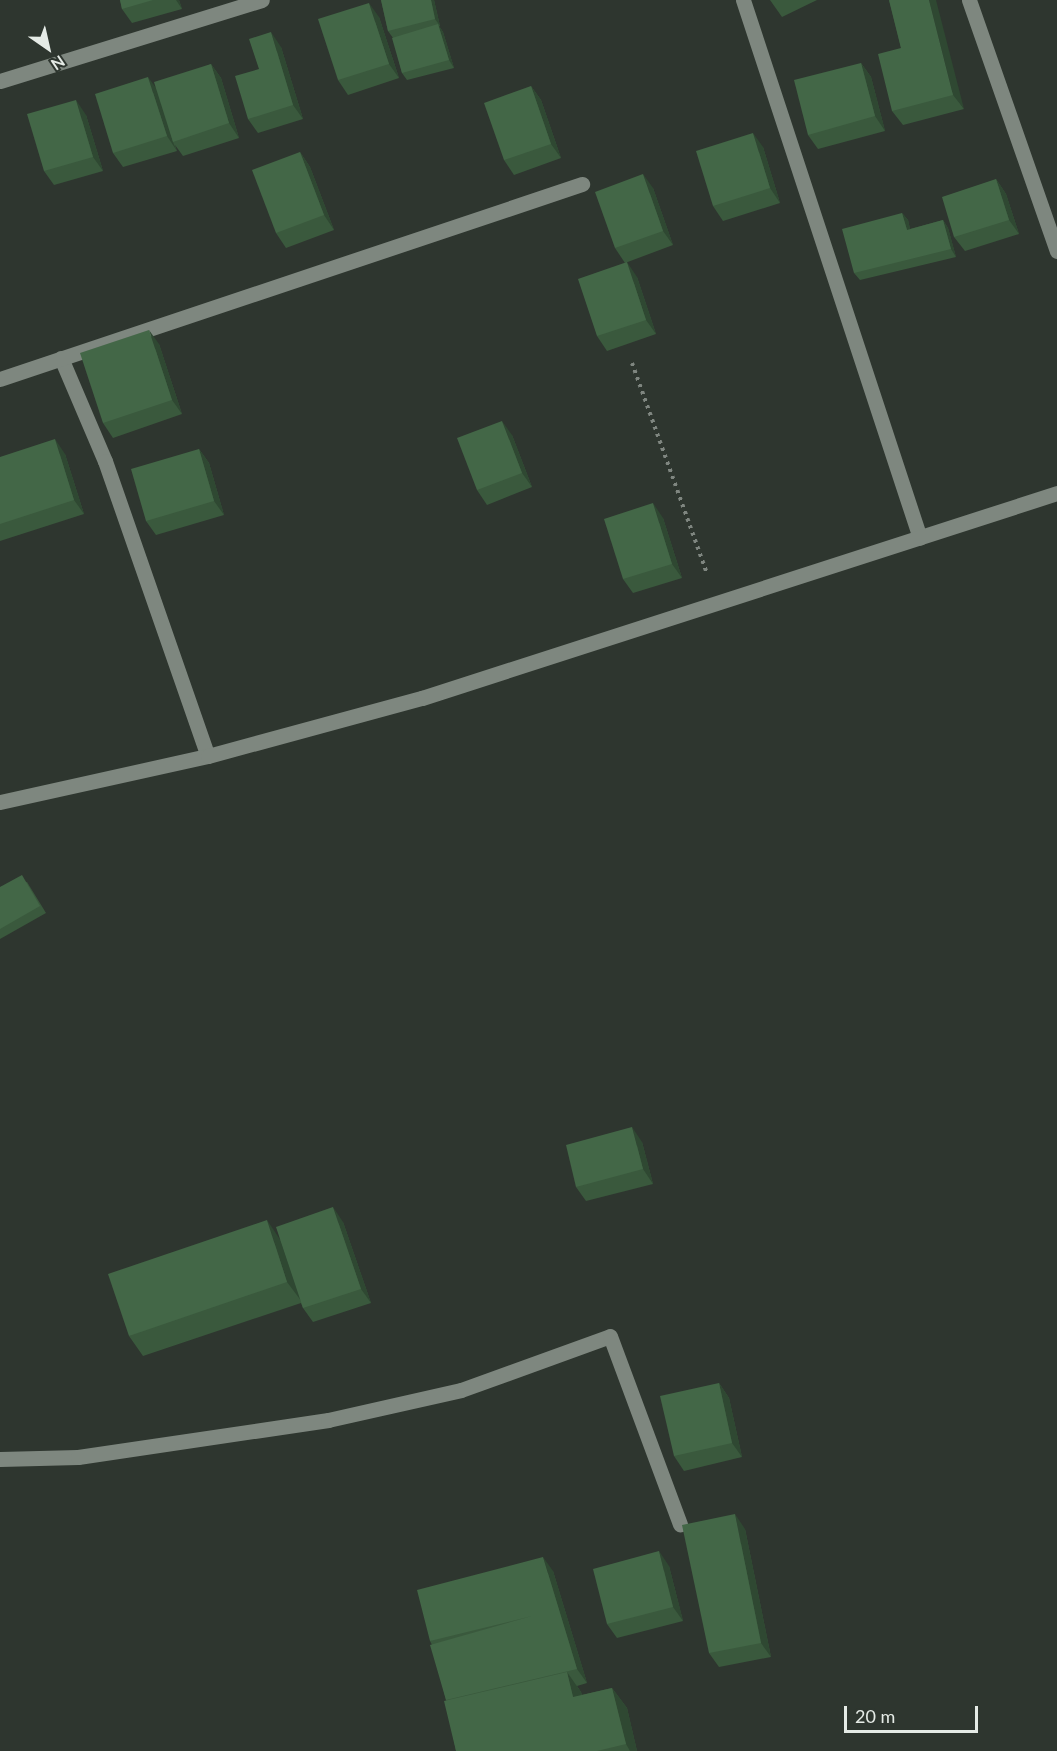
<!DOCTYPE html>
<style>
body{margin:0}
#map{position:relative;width:1057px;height:1751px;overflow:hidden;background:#2e362f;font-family:Lato,sans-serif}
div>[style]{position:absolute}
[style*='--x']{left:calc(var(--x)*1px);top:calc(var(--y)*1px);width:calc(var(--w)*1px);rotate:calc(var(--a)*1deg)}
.path>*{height:4px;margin-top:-2px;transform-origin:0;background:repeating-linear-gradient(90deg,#7f8680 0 3px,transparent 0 7.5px)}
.street>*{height:15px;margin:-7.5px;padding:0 7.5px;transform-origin:7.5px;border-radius:7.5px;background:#7e877f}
.wall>*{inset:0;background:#3a593d}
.shaded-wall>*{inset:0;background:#2f4832}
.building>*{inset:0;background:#436747}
span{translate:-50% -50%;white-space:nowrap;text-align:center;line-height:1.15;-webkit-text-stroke:4.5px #2e362f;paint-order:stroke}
.north{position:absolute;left:18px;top:18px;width:60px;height:60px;-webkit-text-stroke:4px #2e362f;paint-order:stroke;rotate:146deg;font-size:16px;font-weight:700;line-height:24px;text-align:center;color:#e5ebe6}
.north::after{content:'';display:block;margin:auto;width:21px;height:27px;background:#e5ebe6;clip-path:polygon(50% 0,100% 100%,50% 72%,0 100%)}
.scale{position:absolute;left:844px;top:1706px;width:134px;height:27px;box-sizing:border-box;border:3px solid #e5ebe6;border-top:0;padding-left:8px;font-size:18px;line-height:21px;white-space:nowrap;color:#e5ebe6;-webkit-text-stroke:4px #2e362f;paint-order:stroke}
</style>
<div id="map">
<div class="path">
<div style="--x:632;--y:363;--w:224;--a:70.4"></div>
</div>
<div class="street">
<div style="--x:743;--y:0;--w:566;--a:71.79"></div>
<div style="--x:969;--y:0;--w:266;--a:70.7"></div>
<div style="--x:0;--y:81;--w:274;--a:-17.2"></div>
<div style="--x:61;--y:358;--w:112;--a:66.9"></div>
<div style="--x:105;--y:461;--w:312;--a:70.8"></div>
<div style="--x:0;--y:379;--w:614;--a:-18.52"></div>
<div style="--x:0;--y:802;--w:213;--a:-12.5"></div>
<div style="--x:208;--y:756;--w:222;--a:-15.2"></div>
<div style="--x:422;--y:698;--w:667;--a:-17.89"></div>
<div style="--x:0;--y:1459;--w:78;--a:-1.5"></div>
<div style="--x:78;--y:1457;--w:253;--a:-8.4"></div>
<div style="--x:328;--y:1420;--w:136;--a:-12.7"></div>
<div style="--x:461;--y:1390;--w:158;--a:-19.9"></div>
<div style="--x:610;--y:1336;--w:201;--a:69.6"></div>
</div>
<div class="wall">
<div style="clip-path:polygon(120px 0,179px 0,182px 9px,132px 23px,122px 9px)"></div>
<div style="clip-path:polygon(381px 0,434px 0,440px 26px,439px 26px,443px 32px,454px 68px,407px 80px,402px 73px,393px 38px,388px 31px)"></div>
<div style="clip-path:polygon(770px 0,817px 0,782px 17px)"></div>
<div style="clip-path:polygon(889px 0,964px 109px,903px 125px,892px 111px,901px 48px)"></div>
<div style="clip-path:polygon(379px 17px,399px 78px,348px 95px,338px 80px)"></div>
<div style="clip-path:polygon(281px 47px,303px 119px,258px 133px,248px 119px,259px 69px)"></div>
<div style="clip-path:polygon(861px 63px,871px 77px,885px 131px,818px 149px,808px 135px)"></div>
<div style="clip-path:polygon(211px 64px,221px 78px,239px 138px,183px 156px,175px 145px,177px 151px,123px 167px,113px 153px,156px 88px)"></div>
<div style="clip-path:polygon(531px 86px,541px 100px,561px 158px,514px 175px,504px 160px)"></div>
<div style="clip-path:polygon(86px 115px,103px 171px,54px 185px,44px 171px)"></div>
<div style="clip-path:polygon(763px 147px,780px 203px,723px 221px,713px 206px)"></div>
<div style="clip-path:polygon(300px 152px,310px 167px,334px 230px,286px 248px,276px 233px)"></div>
<div style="clip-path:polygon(996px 179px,1006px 194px,1019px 234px,965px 251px,954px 237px)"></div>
<div style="clip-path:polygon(653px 188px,673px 245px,625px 263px,615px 248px)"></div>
<div style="clip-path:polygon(902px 213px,908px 220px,910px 229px,943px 220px,948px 228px,956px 257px,860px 280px,854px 273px)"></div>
<div style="clip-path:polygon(637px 277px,656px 334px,607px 351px,597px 336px)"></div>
<div style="clip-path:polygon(159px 344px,182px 414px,113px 438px,103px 423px)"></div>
<div style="clip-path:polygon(512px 435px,532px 487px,487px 505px,477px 490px)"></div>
<div style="clip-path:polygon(199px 449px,209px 463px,224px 515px,156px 535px,146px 521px)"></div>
<div style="clip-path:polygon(65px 454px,84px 514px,0 541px,0 457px)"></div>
<div style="clip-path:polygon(663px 518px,682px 578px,633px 593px,623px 579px)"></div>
<div style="clip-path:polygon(27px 882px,46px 913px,0 939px,0 887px)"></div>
<div style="clip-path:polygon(642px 1142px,653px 1184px,586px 1201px,576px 1187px)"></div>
<div style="clip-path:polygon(343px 1222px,371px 1303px,313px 1322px,303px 1308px,301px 1303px,143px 1356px,129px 1336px,280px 1240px)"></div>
<div style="clip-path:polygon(719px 1383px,729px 1398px,742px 1457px,684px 1471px,674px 1456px)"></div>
<div style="clip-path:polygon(745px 1529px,771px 1657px,719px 1667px,709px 1653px)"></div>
<div style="clip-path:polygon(669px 1566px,683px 1621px,617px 1638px,607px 1624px)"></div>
<div style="clip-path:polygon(553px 1571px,587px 1683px,577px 1686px,581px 1692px,582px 1695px,612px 1688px,627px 1708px,637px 1751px,456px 1751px,446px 1700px,432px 1645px,430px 1641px)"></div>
</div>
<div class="shaded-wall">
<div style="clip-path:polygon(176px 0,179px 0,182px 9px)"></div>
<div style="clip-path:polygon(431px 0,434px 0,440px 26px,435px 19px)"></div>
<div style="clip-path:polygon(929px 0,936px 0,964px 109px,953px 95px)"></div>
<div style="clip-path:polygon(369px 3px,379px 17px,399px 78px,389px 64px)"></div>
<div style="clip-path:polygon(438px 24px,443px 32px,454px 68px,449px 60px)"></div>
<div style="clip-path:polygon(271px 32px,281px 47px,303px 119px,293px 105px)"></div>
<div style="clip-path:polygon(861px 63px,871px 77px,885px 131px,875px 116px)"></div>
<div style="clip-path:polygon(211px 64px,221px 78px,239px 138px,229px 123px)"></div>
<div style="clip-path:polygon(148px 77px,159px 92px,173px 142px,177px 151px,167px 136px)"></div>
<div style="clip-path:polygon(531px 86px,541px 100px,561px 158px,551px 144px)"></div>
<div style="clip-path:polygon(76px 100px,86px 115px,103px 171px,93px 157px)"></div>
<div style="clip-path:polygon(753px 133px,763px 147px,780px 203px,770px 188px)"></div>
<div style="clip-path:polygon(300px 152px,310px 167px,334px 230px,324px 215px)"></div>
<div style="clip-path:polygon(643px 174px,653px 188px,673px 245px,663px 231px)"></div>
<div style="clip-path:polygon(996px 179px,1006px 194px,1019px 234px,1009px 220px)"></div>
<div style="clip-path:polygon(902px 213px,908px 220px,912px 238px,907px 230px)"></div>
<div style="clip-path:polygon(943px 220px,948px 228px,956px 257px,951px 249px)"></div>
<div style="clip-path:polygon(627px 262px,637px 277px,656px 334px,646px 320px)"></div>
<div style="clip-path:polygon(149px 330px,159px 344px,182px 414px,172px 400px)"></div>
<div style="clip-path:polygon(502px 421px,512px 435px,532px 487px,522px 473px)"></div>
<div style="clip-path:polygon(55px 439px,65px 454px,84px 514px,74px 500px)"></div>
<div style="clip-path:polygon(199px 449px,209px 463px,224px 515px,214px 501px)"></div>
<div style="clip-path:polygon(653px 503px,663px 518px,682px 578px,672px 564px)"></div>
<div style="clip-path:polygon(632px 1127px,642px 1142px,653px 1184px,643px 1169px)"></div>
<div style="clip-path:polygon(333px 1207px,343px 1222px,371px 1303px,361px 1289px)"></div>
<div style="clip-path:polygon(267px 1220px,281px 1241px,302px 1302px,287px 1282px)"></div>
<div style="clip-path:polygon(719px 1383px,729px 1398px,742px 1457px,732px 1443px)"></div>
<div style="clip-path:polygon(735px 1514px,745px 1529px,771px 1657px,761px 1643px)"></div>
<div style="clip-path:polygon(659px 1551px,669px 1566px,683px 1621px,673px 1607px)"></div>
<div style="clip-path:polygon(543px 1557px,553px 1571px,587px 1683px,577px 1669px)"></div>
<div style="clip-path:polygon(567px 1672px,581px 1692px,587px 1717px,573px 1697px)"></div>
<div style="clip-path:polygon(612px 1688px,627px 1708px,637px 1751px,630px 1751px,626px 1744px)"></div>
</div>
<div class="building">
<div style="clip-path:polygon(120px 0,153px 0,122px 9px)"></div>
<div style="clip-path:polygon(381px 0,431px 0,435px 19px,388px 31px)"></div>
<div style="clip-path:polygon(889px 0,929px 0,953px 95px,892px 111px,878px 54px,901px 48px)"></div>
<div style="clip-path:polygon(369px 3px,389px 64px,338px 80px,318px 19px)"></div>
<div style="clip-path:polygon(438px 24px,449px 60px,402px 73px,392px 38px)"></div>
<div style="clip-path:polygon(271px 32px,293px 105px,248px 119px,235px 76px,259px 69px,249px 39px)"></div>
<div style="clip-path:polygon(861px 63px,875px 116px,808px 135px,794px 80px)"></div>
<div style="clip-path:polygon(211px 64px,229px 123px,173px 142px,154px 82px)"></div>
<div style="clip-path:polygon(148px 77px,167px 136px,113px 153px,95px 94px)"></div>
<div style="clip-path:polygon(531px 86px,551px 144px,504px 160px,484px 103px)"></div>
<div style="clip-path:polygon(76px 100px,93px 157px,44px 171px,27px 114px)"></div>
<div style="clip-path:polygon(753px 133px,770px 188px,713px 206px,696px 151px)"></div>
<div style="clip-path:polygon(300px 152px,324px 215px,276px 233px,252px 170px)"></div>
<div style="clip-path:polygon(643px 174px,663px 231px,615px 248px,595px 192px)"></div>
<div style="clip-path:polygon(996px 179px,1009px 220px,954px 237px,942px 197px)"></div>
<div style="clip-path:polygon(902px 213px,907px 230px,943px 220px,951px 249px,854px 273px,842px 229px)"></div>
<div style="clip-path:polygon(627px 262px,646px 320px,597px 336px,578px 279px)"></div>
<div style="clip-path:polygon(149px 330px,172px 400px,103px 423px,80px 353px)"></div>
<div style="clip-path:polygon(502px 421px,522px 473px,477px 490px,457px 438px)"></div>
<div style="clip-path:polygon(55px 439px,74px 500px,0 524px,0 457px)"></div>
<div style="clip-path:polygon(199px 449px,214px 501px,146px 521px,131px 469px)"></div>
<div style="clip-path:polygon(653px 503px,672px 564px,623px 579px,604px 519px)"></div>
<div style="clip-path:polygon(22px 875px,40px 906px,0 929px,0 887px)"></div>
<div style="clip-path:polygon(632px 1127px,643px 1169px,576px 1187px,566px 1145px)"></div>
<div style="clip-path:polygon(333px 1207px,361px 1289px,303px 1308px,276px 1227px)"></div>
<div style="clip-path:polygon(267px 1220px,287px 1282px,129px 1336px,108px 1274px)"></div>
<div style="clip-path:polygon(719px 1383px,732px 1443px,674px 1456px,660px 1396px)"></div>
<div style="clip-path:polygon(735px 1514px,761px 1643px,709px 1653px,682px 1525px)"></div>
<div style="clip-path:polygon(659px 1551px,673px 1607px,607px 1624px,593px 1569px)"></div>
<div style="clip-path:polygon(543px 1557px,577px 1669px,446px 1700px,430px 1645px,532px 1616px,430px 1641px,417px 1590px)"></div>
<div style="clip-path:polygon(567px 1672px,573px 1697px,612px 1688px,626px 1744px,597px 1751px,456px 1751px,444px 1701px)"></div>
</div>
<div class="north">N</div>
<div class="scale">20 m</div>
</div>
